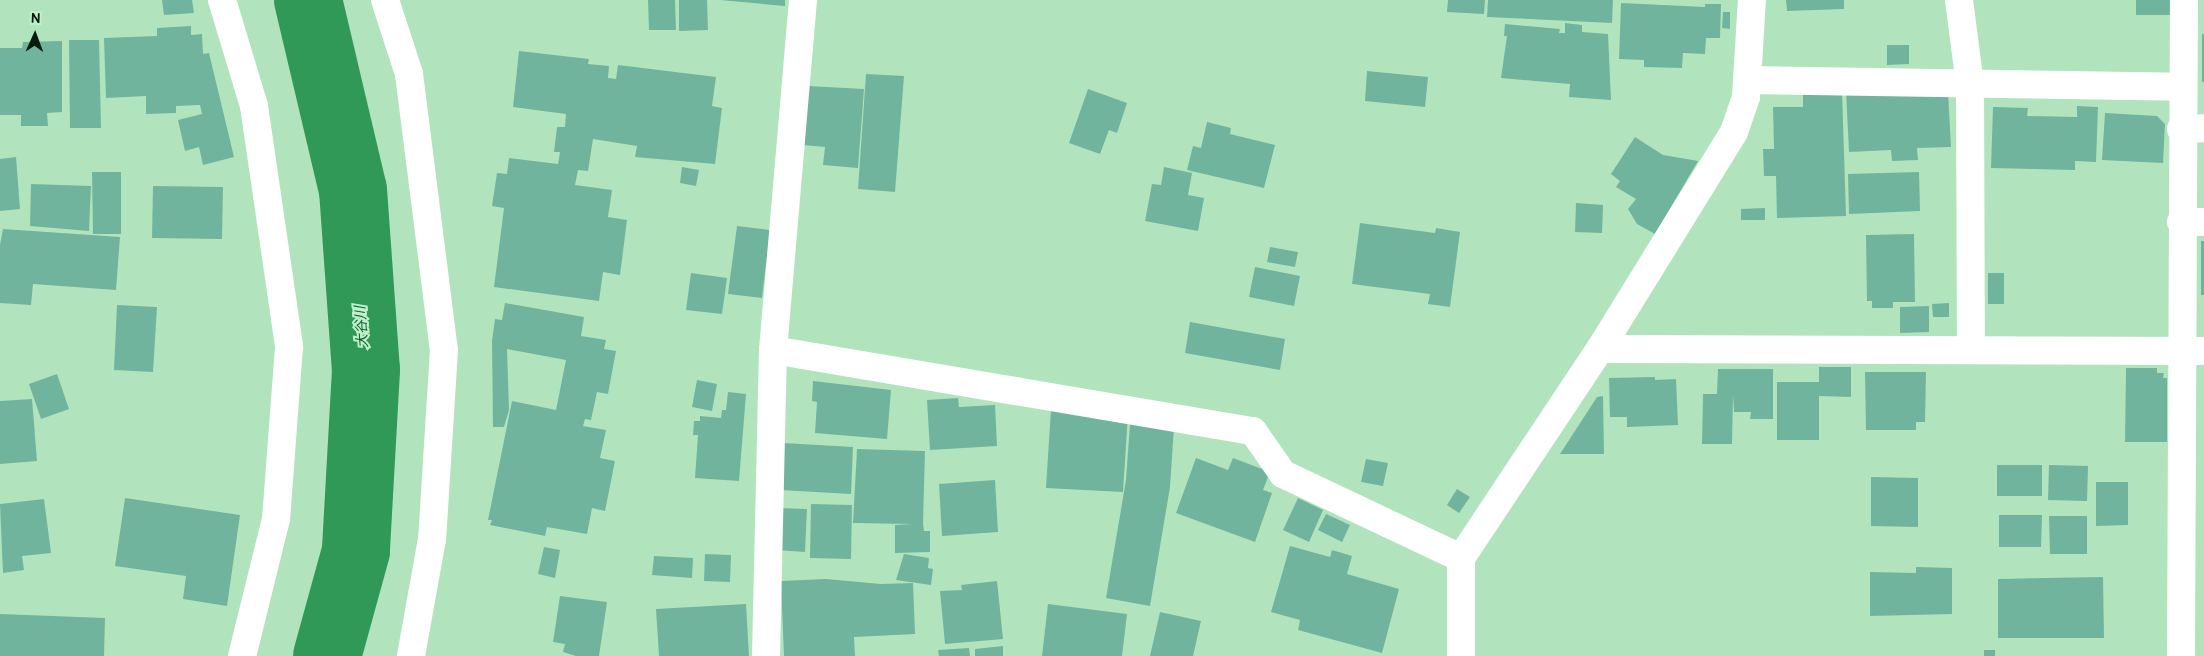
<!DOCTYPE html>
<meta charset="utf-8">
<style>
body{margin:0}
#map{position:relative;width:2204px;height:656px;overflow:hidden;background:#b1e4bd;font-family:Overpass,"Noto Sans JP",sans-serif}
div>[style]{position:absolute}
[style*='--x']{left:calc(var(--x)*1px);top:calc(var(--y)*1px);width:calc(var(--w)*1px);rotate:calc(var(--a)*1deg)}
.river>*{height:68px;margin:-34px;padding:0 34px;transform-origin:34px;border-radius:34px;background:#319957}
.building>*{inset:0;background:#71b49e}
.street>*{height:28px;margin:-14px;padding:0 14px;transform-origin:14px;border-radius:14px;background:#fff}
span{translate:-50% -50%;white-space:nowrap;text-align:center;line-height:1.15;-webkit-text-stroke:4px #bef1c9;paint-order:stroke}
.water-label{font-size:14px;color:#135c2f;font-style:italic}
.north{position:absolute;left:10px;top:10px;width:50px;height:50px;-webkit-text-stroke:4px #bef1c9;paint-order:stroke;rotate:2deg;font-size:14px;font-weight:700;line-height:20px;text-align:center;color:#081c0e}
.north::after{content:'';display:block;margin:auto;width:18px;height:22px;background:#081c0e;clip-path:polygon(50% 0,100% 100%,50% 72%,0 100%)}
</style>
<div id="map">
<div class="river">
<div style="--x:308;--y:0;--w:195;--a:76.7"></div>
<div style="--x:353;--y:190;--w:180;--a:85.9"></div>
<div style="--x:366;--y:370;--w:181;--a:93.2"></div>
<div style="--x:356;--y:551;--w:109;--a:105.4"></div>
</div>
<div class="building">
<div style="clip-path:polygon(162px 0,192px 0,194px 13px,164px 15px)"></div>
<div style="clip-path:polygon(648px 0,675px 0,676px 30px,649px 30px)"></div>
<div style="clip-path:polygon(679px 0,707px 0,708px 30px,679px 31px)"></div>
<div style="clip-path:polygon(720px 0,785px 0,785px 6px)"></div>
<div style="clip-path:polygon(1448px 0,1485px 0,1484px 14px,1447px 12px)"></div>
<div style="clip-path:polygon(1488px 0,1613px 0,1612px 23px,1487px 17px)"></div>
<div style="clip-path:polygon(1786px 0,1844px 0,1844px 9px,1787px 11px)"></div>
<div style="clip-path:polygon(2136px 0,2172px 0,2172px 15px,2136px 15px)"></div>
<div style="clip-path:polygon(1621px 3px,1705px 7px,1705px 4px,1721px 4px,1720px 38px,1706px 38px,1705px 54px,1683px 53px,1682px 68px,1644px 67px,1644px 60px,1619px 59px)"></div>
<div style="clip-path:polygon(1723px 12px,1730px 12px,1730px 29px,1722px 28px)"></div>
<div style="clip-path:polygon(1565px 23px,1582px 25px,1582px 32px,1608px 34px,1611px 100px,1569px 97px,1570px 84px,1501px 78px,1507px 36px,1504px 36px,1505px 24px,1560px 29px,1559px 33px,1565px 33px)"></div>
<div style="clip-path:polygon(191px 26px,191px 35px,202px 34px,203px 54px,209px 53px,234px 157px,203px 165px,199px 147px,185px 151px,178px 120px,202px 114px,200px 105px,176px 106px,176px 113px,146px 114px,146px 96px,106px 98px,104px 38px,157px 36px,157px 28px)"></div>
<div style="clip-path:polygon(2202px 34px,2204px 34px,2204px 82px,2202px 82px)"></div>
<div style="clip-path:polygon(69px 40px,99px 40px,101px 128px,70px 128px)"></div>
<div style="clip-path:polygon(62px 41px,62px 112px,47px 113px,48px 126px,21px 126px,21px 115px,0 115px,0 48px,22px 48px,23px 42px)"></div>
<div style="clip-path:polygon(1887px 45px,1909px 45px,1909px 64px,1887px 65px)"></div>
<div style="clip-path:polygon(519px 51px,589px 59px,588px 64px,609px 66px,608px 78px,616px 79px,618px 65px,716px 77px,712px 106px,722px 108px,715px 164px,635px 157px,637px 146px,593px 139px,588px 171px,578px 170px,575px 185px,612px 190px,608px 217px,627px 220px,620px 275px,603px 272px,599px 301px,494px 287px,504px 208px,492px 206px,497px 173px,507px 174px,509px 158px,558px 164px,560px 152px,554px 152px,557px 127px,565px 127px,566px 114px,513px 107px)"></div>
<div style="clip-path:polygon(1367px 71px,1428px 77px,1425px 107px,1365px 101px)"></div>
<div style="clip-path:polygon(866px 74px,904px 76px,895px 192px,858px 189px)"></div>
<div style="clip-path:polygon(808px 86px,864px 89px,858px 168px,823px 165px,825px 147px,803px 145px)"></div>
<div style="clip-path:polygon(1088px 89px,1127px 103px,1117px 133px,1109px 130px,1100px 154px,1069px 143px)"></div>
<div style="clip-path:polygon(1842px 90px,1846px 216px,1777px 218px,1776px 176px,1764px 176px,1763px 149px,1774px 149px,1773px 107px,1803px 107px,1803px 91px)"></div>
<div style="clip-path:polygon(1846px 91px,1948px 92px,1951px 147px,1917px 148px,1918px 160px,1892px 161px,1891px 150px,1849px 152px)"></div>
<div style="clip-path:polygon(2077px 106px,2098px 107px,2096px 162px,2075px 161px,2075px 170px,1991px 168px,1993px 107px,2028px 108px,2027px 116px,2077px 117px)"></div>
<div style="clip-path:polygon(2105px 113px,2157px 116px,2165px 124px,2163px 163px,2102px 160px)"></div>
<div style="clip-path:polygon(1207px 122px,1231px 128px,1230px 134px,1275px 145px,1264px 188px,1187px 170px,1193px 146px,1201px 148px)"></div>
<div style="clip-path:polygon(1635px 137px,1663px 155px,1698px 161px,1655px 234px,1637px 224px,1628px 209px,1636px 199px,1616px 187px,1620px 181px,1611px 174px)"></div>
<div style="clip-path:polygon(16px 157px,20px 209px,0 211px,0 159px)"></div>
<div style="clip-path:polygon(682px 167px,699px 170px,696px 186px,680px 183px)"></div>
<div style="clip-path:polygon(1164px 167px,1192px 173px,1188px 195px,1204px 198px,1198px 231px,1145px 221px,1152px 184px,1161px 185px)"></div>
<div style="clip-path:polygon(92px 172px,121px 172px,121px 234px,93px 234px)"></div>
<div style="clip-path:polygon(1919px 172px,1920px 211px,1849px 214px,1848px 174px)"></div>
<div style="clip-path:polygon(31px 184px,91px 186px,89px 231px,30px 226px)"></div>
<div style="clip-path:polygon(153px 186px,223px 187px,222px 239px,152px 238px)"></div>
<div style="clip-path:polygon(1576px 203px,1603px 205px,1602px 233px,1575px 232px)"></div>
<div style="clip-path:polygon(1765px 208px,1765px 220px,1741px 220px,1741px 209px)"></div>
<div style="clip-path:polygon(1360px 223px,1435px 233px,1436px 228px,1460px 232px,1450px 307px,1428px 304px,1430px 294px,1352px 284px)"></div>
<div style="clip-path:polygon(737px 226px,770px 230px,762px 298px,728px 294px)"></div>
<div style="clip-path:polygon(3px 229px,120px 237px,116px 290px,33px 284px,31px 305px,0 303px,0 245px)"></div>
<div style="clip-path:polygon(1914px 234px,1915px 302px,1893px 302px,1893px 308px,1872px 308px,1872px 301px,1867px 301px,1866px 235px)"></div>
<div style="clip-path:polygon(2201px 241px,2204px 241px,2204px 295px,2201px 295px)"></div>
<div style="clip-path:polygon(1270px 247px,1298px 252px,1295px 267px,1267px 262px)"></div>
<div style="clip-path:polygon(1255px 267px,1300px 276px,1294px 306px,1249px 297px)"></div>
<div style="clip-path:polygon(691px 273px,727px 278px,722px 314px,686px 310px)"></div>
<div style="clip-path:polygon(1988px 273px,2004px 273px,2004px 304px,1988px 304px)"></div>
<div style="clip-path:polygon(505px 303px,584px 317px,581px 336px,606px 340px,604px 349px,616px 351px,608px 394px,597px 392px,591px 420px,585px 419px,583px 426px,606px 430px,600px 458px,615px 461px,605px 511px,592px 508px,587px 534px,547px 527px,545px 536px,490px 525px,492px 520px,488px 520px,512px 401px,556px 410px,566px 360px,507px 349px,509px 410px,504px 427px,493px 427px,492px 341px,495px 319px,502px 320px)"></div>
<div style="clip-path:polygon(1949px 303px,1949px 317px,1933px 317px,1932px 304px)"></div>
<div style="clip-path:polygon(117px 305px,157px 307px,153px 372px,114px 370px)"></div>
<div style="clip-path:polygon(1929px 306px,1929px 332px,1900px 333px,1900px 307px)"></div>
<div style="clip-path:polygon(1190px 322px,1285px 339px,1280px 370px,1185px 353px)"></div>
<div style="clip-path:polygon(1819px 367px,1851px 367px,1851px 397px,1819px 396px,1819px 440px,1777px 440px,1777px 382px,1819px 382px)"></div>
<div style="clip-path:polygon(2126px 368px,2157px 368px,2157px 373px,2164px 373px,2163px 378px,2167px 378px,2167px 442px,2125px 442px)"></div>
<div style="clip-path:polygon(1718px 369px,1773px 369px,1773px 419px,1750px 419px,1751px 412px,1734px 412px,1733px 394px,1732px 444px,1702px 444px,1703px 394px,1717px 394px)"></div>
<div style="clip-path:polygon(1865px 372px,1926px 372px,1925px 422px,1916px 422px,1916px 430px,1866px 430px)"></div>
<div style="clip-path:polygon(57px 374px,69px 409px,41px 419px,29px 384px)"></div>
<div style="clip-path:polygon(1655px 377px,1655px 380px,1676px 379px,1678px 425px,1627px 427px,1627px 417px,1610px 417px,1609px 378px)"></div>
<div style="clip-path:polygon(697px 380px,717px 384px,712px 411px,692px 407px)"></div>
<div style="clip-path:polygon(813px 381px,891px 390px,887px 439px,815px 433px,817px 402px,812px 401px)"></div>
<div style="clip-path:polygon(728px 392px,746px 394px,739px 481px,695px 478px,698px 435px,693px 435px,694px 421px,700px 421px,700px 416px,721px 418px,722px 410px,726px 410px)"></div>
<div style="clip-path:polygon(1603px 396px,1604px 454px,1560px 454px,1597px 397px)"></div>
<div style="clip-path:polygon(958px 398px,959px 407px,995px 405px,997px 446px,930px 450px,927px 400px)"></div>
<div style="clip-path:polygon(32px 399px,37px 461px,0 464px,0 401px)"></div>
<div style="clip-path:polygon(1051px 409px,1128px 414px,1123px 492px,1046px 488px)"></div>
<div style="clip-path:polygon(1130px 424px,1174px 427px,1170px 487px,1150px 606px,1106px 598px,1126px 480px)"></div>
<div style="clip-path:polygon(783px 443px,853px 447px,851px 494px,780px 490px)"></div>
<div style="clip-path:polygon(857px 449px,925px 451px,923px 524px,924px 531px,930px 531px,930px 552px,895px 553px,895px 525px,913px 524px,853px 523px)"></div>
<div style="clip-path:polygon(1196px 458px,1228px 470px,1233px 458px,1270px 472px,1263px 490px,1272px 493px,1255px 542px,1176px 513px)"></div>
<div style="clip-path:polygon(1366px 459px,1388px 463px,1383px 486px,1361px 482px)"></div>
<div style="clip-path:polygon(1997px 465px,2042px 465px,2042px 496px,1997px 496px)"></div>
<div style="clip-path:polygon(2049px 465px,2088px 466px,2087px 501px,2048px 500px)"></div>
<div style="clip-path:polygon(1871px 477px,1918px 478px,1918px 527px,1871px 526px)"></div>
<div style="clip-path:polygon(995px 480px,998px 532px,942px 536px,939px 484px)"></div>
<div style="clip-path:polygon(2096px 482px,2128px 482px,2128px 525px,2096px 526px)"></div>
<div style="clip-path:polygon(1457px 489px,1470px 497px,1459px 513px,1447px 505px)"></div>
<div style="clip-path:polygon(125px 498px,240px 515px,227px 606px,183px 599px,186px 576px,115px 566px)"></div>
<div style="clip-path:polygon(1298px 498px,1323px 510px,1309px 542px,1283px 530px)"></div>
<div style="clip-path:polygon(44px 499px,51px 553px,22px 556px,24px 570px,3px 573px,0 504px)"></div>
<div style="clip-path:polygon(811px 504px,852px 505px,851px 559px,810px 558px)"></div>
<div style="clip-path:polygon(778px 508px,807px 509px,805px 552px,776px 550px)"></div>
<div style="clip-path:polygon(1326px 514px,1350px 525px,1342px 542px,1318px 530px)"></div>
<div style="clip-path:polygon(1999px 515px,2042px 515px,2041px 547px,1999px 547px)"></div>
<div style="clip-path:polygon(2049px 516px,2087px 516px,2087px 554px,2050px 554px)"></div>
<div style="clip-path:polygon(1290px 546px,1330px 557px,1332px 550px,1352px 556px,1347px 574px,1399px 589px,1382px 653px,1298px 630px,1300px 620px,1271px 612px)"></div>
<div style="clip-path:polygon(544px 547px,560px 550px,555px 578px,538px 574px)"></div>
<div style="clip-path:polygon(705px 554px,731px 555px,730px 582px,704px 581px)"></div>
<div style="clip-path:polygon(904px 554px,929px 558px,928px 568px,933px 569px,931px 585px,896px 580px)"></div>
<div style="clip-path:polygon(654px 556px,693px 558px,692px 578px,652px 575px)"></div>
<div style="clip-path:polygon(1916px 567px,1952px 568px,1952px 614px,1870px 616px,1870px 572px,1916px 573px)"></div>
<div style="clip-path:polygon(2103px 577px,2104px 638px,1998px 638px,1998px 579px)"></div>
<div style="clip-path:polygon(826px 579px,881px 584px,913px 583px,915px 634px,854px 637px,855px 656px,784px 656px,781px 581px)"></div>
<div style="clip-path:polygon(997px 581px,1003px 639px,945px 644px,940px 591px,962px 590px,961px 585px)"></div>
<div style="clip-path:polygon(560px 596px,607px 602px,599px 656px,576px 656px,563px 652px,565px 644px,553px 642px)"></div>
<div style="clip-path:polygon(746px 604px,749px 656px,659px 656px,656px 609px)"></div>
<div style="clip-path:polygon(1048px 604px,1127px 614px,1122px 656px,1042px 656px)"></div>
<div style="clip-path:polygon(1160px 612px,1201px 621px,1193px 656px,1150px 656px)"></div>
<div style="clip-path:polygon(0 614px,105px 618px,104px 656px,0 656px)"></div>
<div style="clip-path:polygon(1003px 646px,1003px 656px,975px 656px,975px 649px)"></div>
<div style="clip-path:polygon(969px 648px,970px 656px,939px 656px,938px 650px)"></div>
<div style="clip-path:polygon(1984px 650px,1995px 650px,1995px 656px,1984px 656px)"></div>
</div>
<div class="street">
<div style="--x:222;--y:0;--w:111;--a:73.2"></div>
<div style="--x:254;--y:106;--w:244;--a:81.7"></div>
<div style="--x:289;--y:347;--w:172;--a:94.3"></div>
<div style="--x:276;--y:519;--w:141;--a:103.9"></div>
<div style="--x:385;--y:0;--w:78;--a:72"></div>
<div style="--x:409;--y:74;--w:278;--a:82.8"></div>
<div style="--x:444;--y:350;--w:189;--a:93.6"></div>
<div style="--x:432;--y:539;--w:119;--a:100.2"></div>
<div style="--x:1959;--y:0;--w:86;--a:82.6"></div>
<div style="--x:1970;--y:85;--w:265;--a:89.8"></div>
<div style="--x:1747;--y:80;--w:434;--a:0.9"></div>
<div style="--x:2181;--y:129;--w:23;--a:-2"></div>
<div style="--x:2181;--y:222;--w:23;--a:0"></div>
<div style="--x:1600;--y:349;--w:604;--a:0.19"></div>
<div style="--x:773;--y:350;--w:487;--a:9.6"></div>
<div style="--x:1253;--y:431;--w:52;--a:55.1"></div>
<div style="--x:1283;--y:474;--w:197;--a:25.3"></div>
<div style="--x:766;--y:656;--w:306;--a:-88.7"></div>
<div style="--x:773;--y:350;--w:351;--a:-85.1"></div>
<div style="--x:1461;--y:656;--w:98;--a:-90"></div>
<div style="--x:1461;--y:558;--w:251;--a:-56.4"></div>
<div style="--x:1600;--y:349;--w:255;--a:-58.3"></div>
<div style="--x:1734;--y:132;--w:37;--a:-71"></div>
<div style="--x:1746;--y:97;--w:97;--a:-86.5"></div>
<div style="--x:2181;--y:656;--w:656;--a:-89.74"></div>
</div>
<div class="water-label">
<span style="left:363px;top:327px;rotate:-94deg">大谷川</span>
</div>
<div class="north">N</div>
</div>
